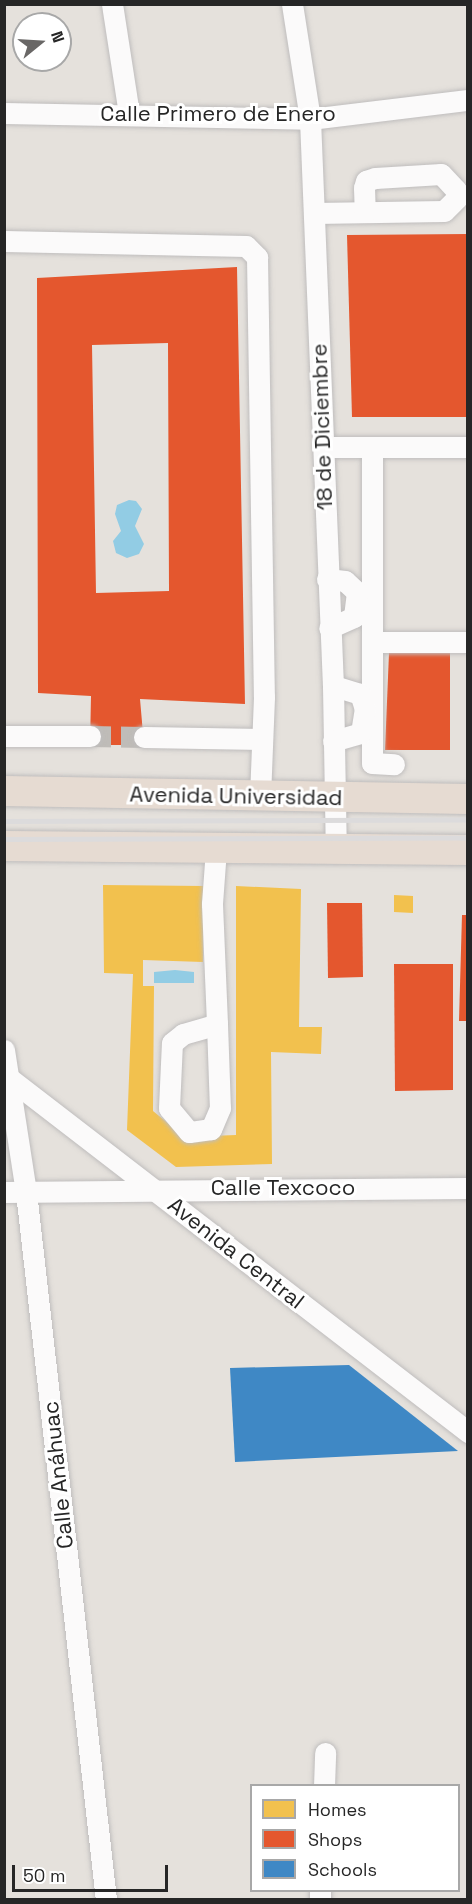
<!DOCTYPE html>
<meta charset="utf-8">
<style>
body{margin:0}
#map{position:relative;width:472px;height:1904px;overflow:hidden;background:#e5e1dc;font-family:"Space Grotesk",sans-serif}
div>[style]{position:absolute}
[style*='--x']{left:calc(var(--x)*1px);top:calc(var(--y)*1px);width:calc(var(--w)*1px);rotate:calc(var(--a)*1deg)}
.water>*{inset:0;background:#92cce4}
.homes>*{inset:0;background:#f2c14e}
.shops>*{inset:0;background:#e4572e}
.schools>*{inset:0;background:#3f88c5}
.minor-tunnel>*{height:21px;margin-top:-10.5px;transform-origin:0;background:repeating-linear-gradient(90deg,#bfbcb8 0 21px,transparent 0 31px)}
.roads{filter:drop-shadow(0 0 2px #bfbdbd) drop-shadow(0 0 2px #bfbdbd)}
.minor>*{height:21px;margin:-10.5px;padding:0 10.5px;transform-origin:10.5px;border-radius:10.5px;background:#fbfafa}
.highway>*{height:30px;margin:-15px;padding:0 15px;transform-origin:15px;border-radius:15px;background:#e6dbd2}
.rail>*{height:4.5px;margin:-2.25px;padding:0 2.25px;transform-origin:2.25px;border-radius:2.25px;background:#dcdbdc}
span{translate:-50% -50%;white-space:nowrap;text-align:center;line-height:1.15;-webkit-text-stroke:6px #fff;paint-order:stroke}
.street-label{font-size:22px;color:#262626}
.frame{position:absolute;inset:0;border:6px solid #262626;pointer-events:none}
.legend{position:absolute;left:250px;top:1784px;width:210px;height:108px;box-sizing:border-box;background:#fff;border:2px solid #a8a8a8;margin:0;padding:8px 10px;list-style:none;font-size:18px;color:#262626}
.legend li{display:flex;align-items:center;gap:12px;height:30px}
.legend b{width:30px;border:2px solid #a8a8a8}
.north{position:absolute;left:12px;top:12px;width:60px;height:60px;box-sizing:border-box;background:#fff;border:2px solid #a8a8a8;border-radius:50%;rotate:72deg;font-size:16px;font-weight:700;line-height:24px;text-align:center;color:#262626}
.north::after{content:'';display:block;margin:auto;width:21px;height:27px;background:#696766;clip-path:polygon(50% 0,100% 100%,50% 72%,0 100%)}
.scale{position:absolute;left:12px;top:1865px;width:156px;height:27px;box-sizing:border-box;border:3px solid #262626;border-top:0;padding-left:8px;font-size:18px;line-height:21px;white-space:nowrap;color:#262626;-webkit-text-stroke:4px #fff;paint-order:stroke}
</style>
<div id="map">
<div class="water">
<div style="clip-path:polygon(129px 500px,136px 501px,142px 509px,135px 526px,144px 544px,139px 554px,127px 558px,116px 553px,113px 541px,121px 531px,115px 514px,117px 505px)"></div>
<div style="clip-path:polygon(175px 970px,194px 972px,194px 983px,154px 983px,154px 972px)"></div>
</div>
<div class="homes">
<div style="clip-path:polygon(103px 885px,204px 886px,203px 962px,143px 960px,143px 986px,154px 986px,153px 1111px,185px 1137px,236px 1135px,236px 886px,301px 889px,299px 1027px,322px 1027px,321px 1054px,271px 1052px,272px 1164px,176px 1167px,127px 1130px,133px 974px,104px 973px)"></div>
<div style="clip-path:polygon(394px 895px,413px 896px,413px 913px,394px 912px)"></div>
</div>
<div class="shops">
<div style="clip-path:polygon(468px 234px,468px 417px,352px 417px,347px 235px)"></div>
<div style="clip-path:polygon(evenodd,237px 267px,245px 704px,140px 699px,144px 745px,90px 745px,91px 696px,38px 693px,37px 278px,237px 267px,168px 343px,169px 591px,96px 593px,92px 345px,168px 343px)"></div>
<div style="clip-path:polygon(450px 652px,450px 750px,385px 750px,389px 653px)"></div>
<div style="clip-path:polygon(327px 903px,362px 903px,363px 977px,328px 978px)"></div>
<div style="clip-path:polygon(462px 915px,468px 915px,468px 1021px,459px 1021px)"></div>
<div style="clip-path:polygon(394px 964px,453px 964px,453px 1090px,395px 1091px)"></div>
</div>
<div class="schools">
<div style="clip-path:polygon(349px 1365px,458px 1451px,235px 1462px,230px 1368px)"></div>
</div>
<div class="minor-tunnel">
<div style="--x:90;--y:736;--w:54;--a:1.1"></div>
</div>
<div class="roads">
<div class="minor">
<div style="--x:112;--y:4;--w:111;--a:81.2"></div>
<div style="--x:292;--y:4;--w:116;--a:81.1"></div>
<div style="--x:310;--y:119;--w:567;--a:87.68"></div>
<div style="--x:333;--y:686;--w:164;--a:89"></div>
<div style="--x:4;--y:113;--w:306;--a:1.1"></div>
<div style="--x:310;--y:119;--w:159;--a:-6.9"></div>
<div style="--x:314;--y:213;--w:130;--a:-0.9"></div>
<div style="--x:444;--y:211;--w:18;--a:-45"></div>
<div style="--x:457;--y:198;--w:8;--a:-97"></div>
<div style="--x:456;--y:190;--w:22;--a:-133"></div>
<div style="--x:441;--y:174;--w:66;--a:176.5"></div>
<div style="--x:375;--y:178;--w:9;--a:162"></div>
<div style="--x:366;--y:181;--w:7;--a:106"></div>
<div style="--x:364;--y:188;--w:24;--a:88"></div>
<div style="--x:4;--y:241;--w:242;--a:1.2"></div>
<div style="--x:246;--y:246;--w:16;--a:45"></div>
<div style="--x:257;--y:257;--w:440;--a:89.1"></div>
<div style="--x:264;--y:697;--w:99;--a:92.3"></div>
<div style="--x:323;--y:447;--w:145;--a:0"></div>
<div style="--x:372;--y:448;--w:315;--a:90"></div>
<div style="--x:372;--y:763;--w:22;--a:3"></div>
<div style="--x:327;--y:579;--w:18;--a:6"></div>
<div style="--x:345;--y:581;--w:16;--a:43"></div>
<div style="--x:357;--y:592;--w:25;--a:97"></div>
<div style="--x:354;--y:617;--w:27;--a:156"></div>
<div style="--x:374;--y:642;--w:94;--a:0"></div>
<div style="--x:4;--y:736;--w:86;--a:0"></div>
<div style="--x:144;--y:737;--w:118;--a:1"></div>
<div style="--x:333;--y:741;--w:29;--a:-16"></div>
<div style="--x:361;--y:733;--w:24;--a:-81"></div>
<div style="--x:365;--y:709;--w:16;--a:-108"></div>
<div style="--x:360;--y:694;--w:28;--a:-163"></div>
<div style="--x:216;--y:849;--w:55;--a:94.2"></div>
<div style="--x:212;--y:904;--w:120;--a:87.6"></div>
<div style="--x:217;--y:1024;--w:84;--a:88"></div>
<div style="--x:220;--y:1108;--w:23;--a:113"></div>
<div style="--x:211;--y:1129;--w:22;--a:172"></div>
<div style="--x:189;--y:1132;--w:31;--a:-130"></div>
<div style="--x:169;--y:1108;--w:65;--a:-87.4"></div>
<div style="--x:172;--y:1043;--w:14;--a:-39"></div>
<div style="--x:183;--y:1034;--w:35;--a:-16"></div>
<div style="--x:4;--y:1050;--w:144;--a:81.2"></div>
<div style="--x:26;--y:1192;--w:713;--a:83.55"></div>
<div style="--x:5;--y:1075;--w:585;--a:37.63"></div>
<div style="--x:4;--y:1192;--w:464;--a:-0.5"></div>
<div style="--x:324;--y:1786;--w:33;--a:-88"></div>
<div style="--x:320;--y:1900;--w:10;--a:-90"></div>
</div>
<div class="highway">
<div style="--x:4;--y:791;--w:464;--a:1"></div>
<div style="--x:4;--y:846;--w:464;--a:0.5"></div>
</div>
</div>
<div class="rail">
<div style="--x:4;--y:821;--w:464;--a:-0.2"></div>
<div style="--x:4;--y:839;--w:464;--a:-0.2"></div>
</div>
<div class="street-label">
<span style="left:218px;top:114px">Calle Primero de Enero</span>
<span style="left:322px;top:427px;rotate:-92deg">18 de Diciembre</span>
<span style="left:236px;top:796px;rotate:1deg">Avenida Universidad</span>
<span style="left:283px;top:1188px">Calle Texcoco</span>
<span style="left:236px;top:1253px;rotate:38deg">Avenida Central</span>
<span style="left:58px;top:1475px;rotate:-96deg">Calle Anáhuac</span>
</div>
<div class="frame"></div>
<ul class="legend">
<li><b style="height:16px;background:#f2c14e"></b>Homes</li>
<li><b style="height:16px;background:#e4572e"></b>Shops</li>
<li><b style="height:16px;background:#3f88c5"></b>Schools</li>
</ul>
<div class="north">N</div>
<div class="scale">50 m</div>
</div>
